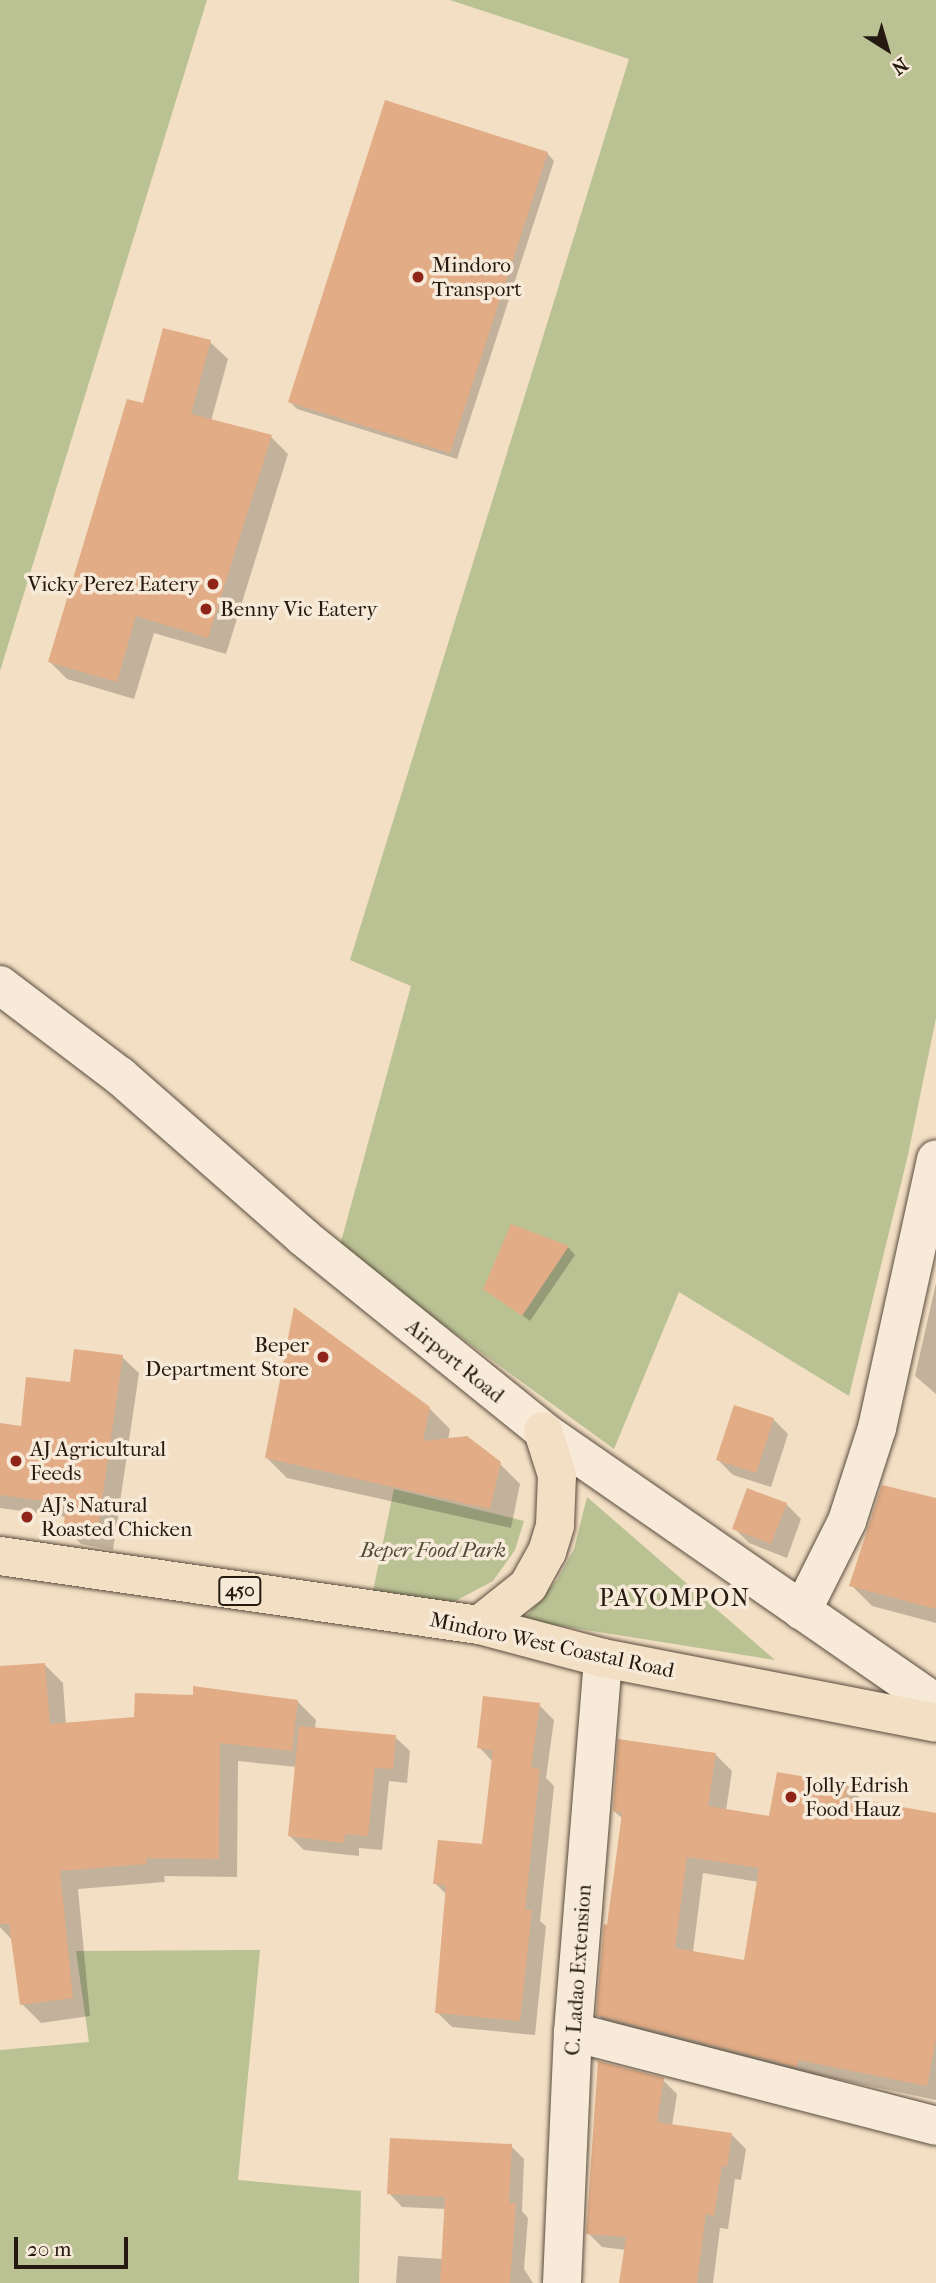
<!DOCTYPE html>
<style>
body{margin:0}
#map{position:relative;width:936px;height:2283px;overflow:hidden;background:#f3dfc4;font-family:"IM FELL French Canon",serif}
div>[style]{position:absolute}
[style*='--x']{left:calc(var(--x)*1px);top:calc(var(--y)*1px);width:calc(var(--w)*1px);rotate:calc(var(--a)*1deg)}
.green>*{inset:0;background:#bac294}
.shadow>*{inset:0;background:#0003}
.building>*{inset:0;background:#e1ac86}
.roads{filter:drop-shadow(0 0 2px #594b3d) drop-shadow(0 0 2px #594b3d)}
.minor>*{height:38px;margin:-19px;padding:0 19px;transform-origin:19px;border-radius:19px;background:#f7ead9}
.major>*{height:38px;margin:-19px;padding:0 19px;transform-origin:19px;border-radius:19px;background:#f3dfc4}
.dots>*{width:19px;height:19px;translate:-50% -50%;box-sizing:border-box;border:4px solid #f7ead9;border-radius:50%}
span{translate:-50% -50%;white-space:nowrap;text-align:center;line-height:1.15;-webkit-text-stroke:7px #f7ead9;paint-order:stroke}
.shield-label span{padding:2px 5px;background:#f7ead9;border:2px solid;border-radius:5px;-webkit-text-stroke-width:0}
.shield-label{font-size:19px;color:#261a10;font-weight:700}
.poi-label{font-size:21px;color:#261a10}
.left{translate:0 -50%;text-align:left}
.right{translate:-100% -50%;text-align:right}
.street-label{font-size:21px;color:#261a10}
.park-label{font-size:21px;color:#524c38;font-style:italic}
.quarter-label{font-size:24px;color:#261a10;letter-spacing:2px}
.north{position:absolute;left:852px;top:14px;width:70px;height:70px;-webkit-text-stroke:5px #f7ead9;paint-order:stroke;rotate:143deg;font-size:19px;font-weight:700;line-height:28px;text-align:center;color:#261a10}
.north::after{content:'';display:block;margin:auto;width:24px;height:32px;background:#261a10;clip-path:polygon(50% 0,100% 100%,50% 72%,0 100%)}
.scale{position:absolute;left:14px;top:2237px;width:114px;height:32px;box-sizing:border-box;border:4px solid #261a10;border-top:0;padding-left:9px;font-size:21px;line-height:24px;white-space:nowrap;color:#261a10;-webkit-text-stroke:5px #f7ead9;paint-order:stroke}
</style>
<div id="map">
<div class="green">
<div style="clip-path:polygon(0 0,207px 0,0 671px)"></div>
<div style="clip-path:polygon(450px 0,936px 0,936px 1018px,908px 1155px,849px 1396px,679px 1292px,614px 1449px,339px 1249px,411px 986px,350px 960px,629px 59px)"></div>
<div style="clip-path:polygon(394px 1489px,524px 1521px,515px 1550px,493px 1581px,448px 1605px,373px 1591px)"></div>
<div style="clip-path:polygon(587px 1497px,775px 1660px,523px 1620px,557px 1580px,574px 1549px)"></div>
<div style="clip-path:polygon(260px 1950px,238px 2180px,361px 2191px,359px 2283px,0 2283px,0 2050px,89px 2042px,76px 1951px)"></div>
</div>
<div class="shadow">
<div style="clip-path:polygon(547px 153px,554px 161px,457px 459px,297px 409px,290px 402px)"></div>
<div style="clip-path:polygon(210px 342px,228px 359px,211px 421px,271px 437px,288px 454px,226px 654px,154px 633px,134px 699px,67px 679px,50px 662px,144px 405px)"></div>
<div style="clip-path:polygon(568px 1247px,575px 1255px,530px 1321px,485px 1289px)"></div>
<div style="clip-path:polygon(936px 1283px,936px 1394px,915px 1376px)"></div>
<div style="clip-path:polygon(122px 1357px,139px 1373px,113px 1550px,81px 1544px,65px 1527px,66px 1517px,0 1508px,0 1425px,22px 1428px,71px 1384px)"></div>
<div style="clip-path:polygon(429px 1408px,450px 1429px,448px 1440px,499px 1463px,520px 1484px,511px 1528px,287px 1478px,267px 1458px)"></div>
<div style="clip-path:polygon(773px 1419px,788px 1434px,771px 1487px,733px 1475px,718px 1460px)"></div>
<div style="clip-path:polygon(936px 1500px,936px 1623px,872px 1606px,851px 1585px)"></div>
<div style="clip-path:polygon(786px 1504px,801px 1519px,787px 1558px,749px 1543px,734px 1528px)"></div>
<div style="clip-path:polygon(44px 1664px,63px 1683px,66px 1725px,297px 1701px,316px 1720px,315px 1729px,395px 1737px,410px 1751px,407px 1783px,389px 1781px,382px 1850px,359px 1848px,359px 1856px,304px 1850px,290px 1836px,297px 1767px,238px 1761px,237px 1877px,164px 1876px,165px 1882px,78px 1889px,90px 2016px,41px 2023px,22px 2004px,13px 1941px,0 1927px,0 1668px)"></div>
<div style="clip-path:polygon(539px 1705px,554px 1720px,546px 1778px,554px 1786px,540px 1921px,546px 1926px,535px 2035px,452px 2027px,437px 2012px,447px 1895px,435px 1883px,484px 1846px,493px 1762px,479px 1747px)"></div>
<div style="clip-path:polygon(evenodd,715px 1754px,732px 1771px,726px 1810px,771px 1818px,847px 1785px,864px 1802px,936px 1814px,936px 2100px,615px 2032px,598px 2015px,623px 1819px,614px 1811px,715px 1754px,703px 1873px,759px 1882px,746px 1962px,693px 1952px,703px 1873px)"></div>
<div style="clip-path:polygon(663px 2080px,677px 2094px,672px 2126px,732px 2135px,746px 2149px,741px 2180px,735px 2179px,728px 2229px,720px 2228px,713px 2283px,621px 2283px,626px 2250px,602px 2247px,588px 2233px)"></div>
<div style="clip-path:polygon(511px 2146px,524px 2159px,522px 2211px,528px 2218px,524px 2269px,533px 2283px,396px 2283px,398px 2256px,443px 2259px,446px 2209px,402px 2207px,389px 2193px)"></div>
</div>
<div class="building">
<div style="clip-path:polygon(385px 100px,548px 152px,450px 453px,288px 402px)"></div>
<div style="clip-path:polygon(163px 328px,211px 340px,191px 414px,272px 435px,208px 638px,136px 616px,117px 682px,48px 662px,127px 399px,143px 403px)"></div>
<div style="clip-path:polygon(511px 1224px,569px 1246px,522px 1316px,483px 1289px)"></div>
<div style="clip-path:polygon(294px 1307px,430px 1407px,423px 1441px,467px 1436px,501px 1462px,490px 1509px,265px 1458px)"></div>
<div style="clip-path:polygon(74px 1349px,123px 1355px,97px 1534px,63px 1528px,67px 1504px,0 1495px,0 1423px,21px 1426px,26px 1377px,70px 1382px)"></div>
<div style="clip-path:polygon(734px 1405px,774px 1418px,756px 1473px,716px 1460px)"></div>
<div style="clip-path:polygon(882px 1485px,936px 1498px,936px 1609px,849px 1586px)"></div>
<div style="clip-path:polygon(747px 1488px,787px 1503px,771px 1544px,732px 1529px)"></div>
<div style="clip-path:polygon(45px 1663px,50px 1724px,134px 1717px,135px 1693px,193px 1695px,193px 1686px,298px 1700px,292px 1751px,220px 1743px,219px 1859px,146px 1858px,147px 1864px,60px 1871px,73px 1998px,20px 2005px,9px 1924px,0 1924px,0 1666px)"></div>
<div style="clip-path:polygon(483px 1696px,540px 1703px,531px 1768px,540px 1769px,525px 1909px,532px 1910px,520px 2021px,435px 2013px,446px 1885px,433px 1884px,438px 1840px,482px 1844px,493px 1750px,477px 1748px)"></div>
<div style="clip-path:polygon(299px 1726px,396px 1735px,393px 1769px,375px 1768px,368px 1836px,345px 1834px,344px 1843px,288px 1836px)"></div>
<div style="clip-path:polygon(evenodd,618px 1739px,716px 1753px,708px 1806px,769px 1816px,777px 1772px,848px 1784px,846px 1797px,936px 1813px,936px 2039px,927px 2086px,798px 2060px,797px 2067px,596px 2015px,604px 1924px,607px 1925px,622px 1813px,613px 1811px,618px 1739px,687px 1857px,759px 1868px,744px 1960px,675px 1948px,687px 1857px)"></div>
<div style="clip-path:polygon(598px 2061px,664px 2078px,657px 2122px,732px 2133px,727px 2167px,722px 2166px,714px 2216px,706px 2214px,697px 2283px,619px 2283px,626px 2237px,586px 2234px)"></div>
<div style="clip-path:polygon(390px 2138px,512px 2144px,509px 2203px,516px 2203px,510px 2283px,440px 2283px,445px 2197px,387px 2194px)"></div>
</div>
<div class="roads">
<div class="minor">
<div style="--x:0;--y:985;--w:151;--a:37.2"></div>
<div style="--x:120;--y:1076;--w:244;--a:41.3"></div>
<div style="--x:303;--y:1237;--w:309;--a:38.9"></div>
<div style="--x:543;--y:1431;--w:478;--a:34.7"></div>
<div style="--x:802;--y:1611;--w:101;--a:-63.4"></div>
<div style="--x:847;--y:1521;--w:98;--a:-72.1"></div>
<div style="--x:877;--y:1428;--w:275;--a:-77.6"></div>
<div style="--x:573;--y:2032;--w:375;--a:14.5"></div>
<div style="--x:562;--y:2283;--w:251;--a:-87.5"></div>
<div style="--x:573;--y:2032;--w:375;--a:-85.4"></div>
</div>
<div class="major">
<div style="--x:0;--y:1556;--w:484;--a:8.2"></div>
<div style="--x:479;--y:1625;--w:128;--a:14.9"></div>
<div style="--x:603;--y:1658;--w:339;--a:11"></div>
<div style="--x:479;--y:1625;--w:63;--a:-38.5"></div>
<div style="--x:528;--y:1586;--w:39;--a:-61"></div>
<div style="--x:547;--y:1552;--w:28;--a:-73"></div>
<div style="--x:555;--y:1525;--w:50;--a:-87.7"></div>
<div style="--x:557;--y:1475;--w:46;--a:-107.7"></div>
</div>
</div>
<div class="dots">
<div style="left:418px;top:277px;background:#8f2418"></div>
<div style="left:213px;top:584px;background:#8f2418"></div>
<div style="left:206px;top:609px;background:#8f2418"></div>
<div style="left:323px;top:1357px;background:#8f2418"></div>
<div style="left:16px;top:1461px;background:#8f2418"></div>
<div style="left:27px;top:1517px;background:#8f2418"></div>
<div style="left:791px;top:1797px;background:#8f2418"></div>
</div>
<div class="shield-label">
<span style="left:240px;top:1591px">450</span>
</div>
<div class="poi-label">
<span class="left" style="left:432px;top:277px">Mindoro<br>Transport</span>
<span class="right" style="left:199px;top:584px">Vicky Perez Eatery</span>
<span class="left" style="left:220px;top:609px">Benny Vic Eatery</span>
<span class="right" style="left:309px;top:1357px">Beper<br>Department Store</span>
<span class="left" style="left:30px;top:1461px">AJ Agricultural<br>Feeds</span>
<span class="left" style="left:41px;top:1517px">AJ's Natural<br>Roasted Chicken</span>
<span class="left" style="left:805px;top:1797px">Jolly Edrish<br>Food Hauz</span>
</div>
<div class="street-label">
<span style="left:455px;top:1361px;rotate:39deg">Airport Road</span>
<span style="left:552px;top:1645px;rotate:12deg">Mindoro West Coastal Road</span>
<span style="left:578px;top:1970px;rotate:-86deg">C. Ladao Extension</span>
</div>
<div class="park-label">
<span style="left:433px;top:1550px">Beper Food Park</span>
</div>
<div class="quarter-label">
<span style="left:675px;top:1599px">PAYOMPON</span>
</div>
<div class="north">N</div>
<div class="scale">20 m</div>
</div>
